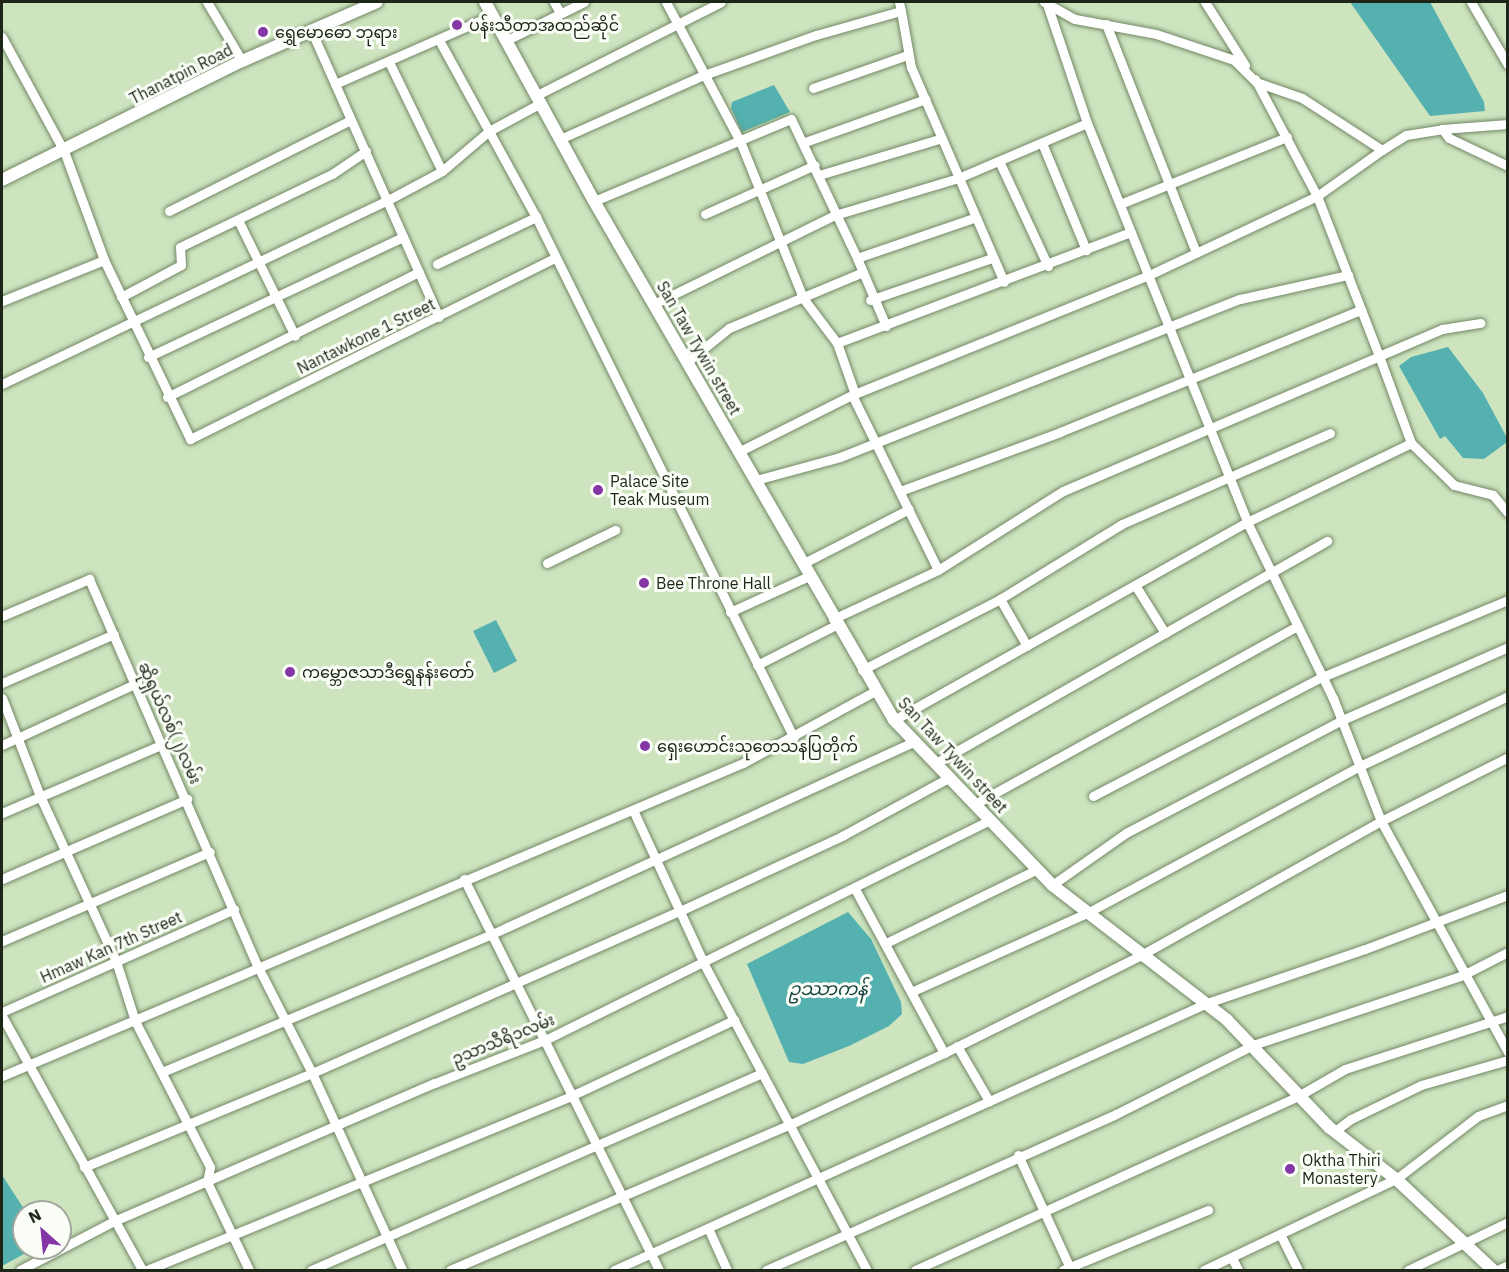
<!DOCTYPE html>
<meta charset="utf-8">
<style>
body{margin:0}
#map{position:relative;width:1509px;height:1272px;overflow:hidden;background:#cde4bf;font-family:"IBM Plex Sans","Noto Sans Myanmar",sans-serif}
div>[style]{position:absolute}
[style*='--x']{left:calc(var(--x)*1px);top:calc(var(--y)*1px);width:calc(var(--w)*1px);rotate:calc(var(--a)*1deg)}
.water>*{inset:0;background:#54b1af}
.roads{filter:drop-shadow(0 0 2px #738866) drop-shadow(0 0 2px #738866)}
.street>*{height:9px;margin:-4.5px;padding:0 4.5px;transform-origin:4.5px;border-radius:4.5px;background:#fff}
.secondary>*{height:12px;margin:-6px;padding:0 6px;transform-origin:6px;border-radius:6px;background:#fff}
.dots>*{width:16px;height:16px;translate:-50% -50%;box-sizing:border-box;border:3px solid #fafef7;border-radius:50%}
span{translate:-50% -50%;white-space:nowrap;text-align:center;line-height:1.15;-webkit-text-stroke:6px #fafef7;paint-order:stroke}
.poi-label{font-size:16px;color:#1c2517}
.left{translate:0 -50%;text-align:left}
.street-label{font-size:16px;color:#1c2517}
.water-label{font-size:18px;color:#194443;font-style:italic}
.frame{position:absolute;inset:0;border:3px solid #1c2517;pointer-events:none}
.north{position:absolute;left:12px;top:1200px;width:60px;height:60px;box-sizing:border-box;background:#fafef7;border:2px solid #a1a79d;border-radius:50%;rotate:333deg;font-size:16px;font-weight:700;line-height:24px;text-align:center;color:#1c2517}
.north::after{content:'';display:block;margin:auto;width:21px;height:27px;background:#8436a7;clip-path:polygon(50% 0,100% 100%,50% 72%,0 100%)}
</style>
<div id="map">
<div class="water">
<div style="clip-path:polygon(1350px 2px,1430px 2px,1484px 102px,1485px 111px,1430px 116px)"></div>
<div style="clip-path:polygon(774px 85px,790px 112px,742px 132px,731px 108px,732px 102px)"></div>
<div style="clip-path:polygon(1448px 347px,1483px 393px,1507px 438px,1507px 442px,1484px 459px,1463px 458px,1445px 436px,1440px 439px,1399px 366px,1411px 357px)"></div>
<div style="clip-path:polygon(496px 620px,517px 661px,494px 673px,473px 631px)"></div>
<div style="clip-path:polygon(848px 912px,871px 939px,901px 1002px,902px 1014px,889px 1026px,849px 1046px,803px 1064px,789px 1062px,747px 964px)"></div>
<div style="clip-path:polygon(2px 1175px,26px 1212px,24px 1248px,35px 1248px,2px 1266px)"></div>
</div>
<div class="roads">
<div class="street">
<div style="--x:207;--y:2;--w:69;--a:59.3"></div>
<div style="--x:554;--y:2;--w:13;--a:61"></div>
<div style="--x:666;--y:2;--w:157;--a:62"></div>
<div style="--x:740;--y:141;--w:169;--a:68.1"></div>
<div style="--x:803;--y:298;--w:56;--a:52.9"></div>
<div style="--x:837;--y:343;--w:54;--a:70.6"></div>
<div style="--x:1044;--y:2;--w:35;--a:29"></div>
<div style="--x:1075;--y:19;--w:82;--a:10.5"></div>
<div style="--x:1156;--y:34;--w:82;--a:18.4"></div>
<div style="--x:1234;--y:60;--w:31;--a:45"></div>
<div style="--x:1256;--y:82;--w:49;--a:19.2"></div>
<div style="--x:1302;--y:98;--w:95;--a:33"></div>
<div style="--x:1382;--y:150;--w:28;--a:-32"></div>
<div style="--x:1406;--y:135;--w:36;--a:-9"></div>
<div style="--x:1442;--y:129;--w:11;--a:52"></div>
<div style="--x:1449;--y:138;--w:65;--a:25.4"></div>
<div style="--x:1205;--y:2;--w:75;--a:57.6"></div>
<div style="--x:1471;--y:2;--w:73;--a:59.6"></div>
<div style="--x:1048;--y:7;--w:122;--a:71.4"></div>
<div style="--x:1087;--y:123;--w:430;--a:68.1"></div>
<div style="--x:1247;--y:522;--w:196;--a:64"></div>
<div style="--x:1333;--y:698;--w:132;--a:68.7"></div>
<div style="--x:1381;--y:821;--w:264;--a:61.2"></div>
<div style="--x:901;--y:11;--w:57;--a:79.9"></div>
<div style="--x:911;--y:67;--w:234;--a:66.6"></div>
<div style="--x:1106;--y:24;--w:245;--a:68.5"></div>
<div style="--x:311;--y:30;--w:314;--a:66"></div>
<div style="--x:2;--y:37;--w:130;--a:61.5"></div>
<div style="--x:64;--y:151;--w:116;--a:69.8"></div>
<div style="--x:104;--y:260;--w:199;--a:64.3"></div>
<div style="--x:190;--y:439;--w:407;--a:-26.4"></div>
<div style="--x:439;--y:40;--w:202;--a:61.3"></div>
<div style="--x:536;--y:217;--w:581;--a:63.66"></div>
<div style="--x:507;--y:40;--w:86;--a:-26.3"></div>
<div style="--x:389;--y:62;--w:121;--a:64.1"></div>
<div style="--x:1255;--y:79;--w:132;--a:62.1"></div>
<div style="--x:1317;--y:196;--w:172;--a:68.8"></div>
<div style="--x:1379;--y:356;--w:69;--a:-23.2"></div>
<div style="--x:1442;--y:329;--w:39;--a:-9"></div>
<div style="--x:335;--y:84;--w:172;--a:-23.6"></div>
<div style="--x:813;--y:88;--w:100;--a:-19.3"></div>
<div style="--x:537;--y:95;--w:206;--a:-26.8"></div>
<div style="--x:1442;--y:129;--w:66;--a:-4.3"></div>
<div style="--x:560;--y:139;--w:158;--a:-24"></div>
<div style="--x:704;--y:75;--w:119;--a:-19.7"></div>
<div style="--x:816;--y:35;--w:88;--a:-15.8"></div>
<div style="--x:901;--y:11;--w:9;--a:-103"></div>
<div style="--x:805;--y:142;--w:128;--a:-19.6"></div>
<div style="--x:1042;--y:143;--w:116;--a:67.6"></div>
<div style="--x:999;--y:161;--w:116;--a:65"></div>
<div style="--x:819;--y:175;--w:128;--a:-16.7"></div>
<div style="--x:594;--y:201;--w:213;--a:-22.6"></div>
<div style="--x:791;--y:119;--w:154;--a:64.6"></div>
<div style="--x:1120;--y:204;--w:180;--a:-21.9"></div>
<div style="--x:169;--y:211;--w:203;--a:-26.6"></div>
<div style="--x:705;--y:214;--w:120;--a:-24"></div>
<div style="--x:238;--y:220;--w:129;--a:63.8"></div>
<div style="--x:437;--y:264;--w:110;--a:-25.4"></div>
<div style="--x:121;--y:297;--w:68;--a:-28.1"></div>
<div style="--x:181;--y:265;--w:18;--a:-93"></div>
<div style="--x:180;--y:247;--w:169;--a:-25.7"></div>
<div style="--x:332;--y:174;--w:41;--a:-34.1"></div>
<div style="--x:870;--y:300;--w:129;--a:-19"></div>
<div style="--x:2;--y:301;--w:110;--a:-21.9"></div>
<div style="--x:654;--y:304;--w:202;--a:-26.2"></div>
<div style="--x:835;--y:215;--w:128;--a:-16.7"></div>
<div style="--x:958;--y:178;--w:140;--a:-23.1"></div>
<div style="--x:886;--y:326;--w:74;--a:-113.1"></div>
<div style="--x:857;--y:258;--w:124;--a:-18.9"></div>
<div style="--x:837;--y:343;--w:314;--a:-20.7"></div>
<div style="--x:148;--y:357;--w:282;--a:-25.2"></div>
<div style="--x:687;--y:362;--w:54;--a:-39"></div>
<div style="--x:729;--y:328;--w:145;--a:-22.7"></div>
<div style="--x:2;--y:384;--w:428;--a:-25.5"></div>
<div style="--x:388;--y:200;--w:61;--a:-28.2"></div>
<div style="--x:442;--y:171;--w:62;--a:-40.4"></div>
<div style="--x:489;--y:131;--w:59;--a:-28.3"></div>
<div style="--x:852;--y:395;--w:195;--a:63.8"></div>
<div style="--x:167;--y:397;--w:281;--a:-26.4"></div>
<div style="--x:740;--y:451;--w:125;--a:-26.6"></div>
<div style="--x:852;--y:395;--w:320;--a:-22"></div>
<div style="--x:1149;--y:275;--w:186;--a:-25.2"></div>
<div style="--x:1317;--y:196;--w:80;--a:-35.3"></div>
<div style="--x:756;--y:480;--w:87;--a:-15.3"></div>
<div style="--x:840;--y:457;--w:430;--a:-21.6"></div>
<div style="--x:1240;--y:299;--w:111;--a:-12.5"></div>
<div style="--x:900;--y:491;--w:171;--a:-20.2"></div>
<div style="--x:1060;--y:432;--w:325;--a:-22.1"></div>
<div style="--x:547;--y:563;--w:76;--a:-25.9"></div>
<div style="--x:802;--y:564;--w:120;--a:-27.2"></div>
<div style="--x:1135;--y:585;--w:57;--a:58"></div>
<div style="--x:1000;--y:599;--w:54;--a:60.1"></div>
<div style="--x:730;--y:612;--w:87;--a:-24.5"></div>
<div style="--x:2;--y:616;--w:95;--a:-23"></div>
<div style="--x:89;--y:579;--w:423;--a:66.5"></div>
<div style="--x:258;--y:967;--w:119;--a:63"></div>
<div style="--x:312;--y:1073;--w:217;--a:65.4"></div>
<div style="--x:833;--y:619;--w:116;--a:-25"></div>
<div style="--x:938;--y:570;--w:148;--a:-32.3"></div>
<div style="--x:1063;--y:491;--w:344;--a:-23.1"></div>
<div style="--x:1379;--y:356;--w:93;--a:69.8"></div>
<div style="--x:1411;--y:443;--w:60;--a:44.3"></div>
<div style="--x:1454;--y:485;--w:40;--a:14.4"></div>
<div style="--x:1493;--y:495;--w:23;--a:50"></div>
<div style="--x:757;--y:665;--w:89;--a:-26.9"></div>
<div style="--x:862;--y:670;--w:155;--a:-27.2"></div>
<div style="--x:1000;--y:599;--w:143;--a:-31.6"></div>
<div style="--x:1122;--y:524;--w:227;--a:-23.6"></div>
<div style="--x:2;--y:683;--w:122;--a:-23.6"></div>
<div style="--x:2;--y:698;--w:105;--a:68.8"></div>
<div style="--x:40;--y:796;--w:182;--a:65.3"></div>
<div style="--x:116;--y:961;--w:63;--a:72.4"></div>
<div style="--x:135;--y:1021;--w:164;--a:62.8"></div>
<div style="--x:210;--y:1167;--w:15;--a:101"></div>
<div style="--x:207;--y:1182;--w:98;--a:64.5"></div>
<div style="--x:894;--y:720;--w:405;--a:-29.3"></div>
<div style="--x:1247;--y:522;--w:182;--a:-25.7"></div>
<div style="--x:2;--y:745;--w:149;--a:-24.7"></div>
<div style="--x:936;--y:763;--w:450;--a:-29.6"></div>
<div style="--x:1093;--y:796;--w:258;--a:-27.5"></div>
<div style="--x:1322;--y:677;--w:201;--a:-22.5"></div>
<div style="--x:975;--y:804;--w:368;--a:-28.9"></div>
<div style="--x:633;--y:810;--w:170;--a:65.2"></div>
<div style="--x:704;--y:964;--w:347;--a:62"></div>
<div style="--x:2;--y:813;--w:175;--a:-23.2"></div>
<div style="--x:2;--y:879;--w:202;--a:-23.4"></div>
<div style="--x:464;--y:879;--w:437;--a:63.5"></div>
<div style="--x:1052;--y:885;--w:90;--a:-35.1"></div>
<div style="--x:1126;--y:833;--w:244;--a:-27.6"></div>
<div style="--x:1342;--y:720;--w:181;--a:-23.7"></div>
<div style="--x:855;--y:889;--w:187;--a:61.5"></div>
<div style="--x:2;--y:941;--w:226;--a:-23.2"></div>
<div style="--x:886;--y:943;--w:167;--a:-26"></div>
<div style="--x:911;--y:992;--w:193;--a:-24.2"></div>
<div style="--x:1087;--y:913;--w:310;--a:-28.3"></div>
<div style="--x:1360;--y:766;--w:164;--a:-25.3"></div>
<div style="--x:2;--y:1012;--w:254;--a:-23.9"></div>
<div style="--x:2;--y:1016;--w:290;--a:61.1"></div>
<div style="--x:957;--y:1046;--w:64;--a:59.8"></div>
<div style="--x:162;--y:1072;--w:358;--a:-22.7"></div>
<div style="--x:492;--y:934;--w:465;--a:-24.5"></div>
<div style="--x:2;--y:1076;--w:804;--a:-22.9"></div>
<div style="--x:743;--y:763;--w:150;--a:-28.6"></div>
<div style="--x:1335;--y:1131;--w:20;--a:-37"></div>
<div style="--x:1351;--y:1119;--w:78;--a:-25.9"></div>
<div style="--x:1421;--y:1085;--w:91;--a:-16"></div>
<div style="--x:1018;--y:1155;--w:127;--a:65.3"></div>
<div style="--x:84;--y:1167;--w:247;--a:-22.4"></div>
<div style="--x:312;--y:1073;--w:402;--a:-23.8"></div>
<div style="--x:680;--y:911;--w:179;--a:-24.8"></div>
<div style="--x:842;--y:836;--w:123;--a:-28.6"></div>
<div style="--x:708;--y:1228;--w:46;--a:65.7"></div>
<div style="--x:1280;--y:1234;--w:40;--a:63.4"></div>
<div style="--x:1232;--y:1258;--w:13;--a:63"></div>
<div style="--x:20;--y:1270;--w:106;--a:-27.5"></div>
<div style="--x:114;--y:1221;--w:349;--a:-23.3"></div>
<div style="--x:435;--y:1083;--w:118;--a:-21.4"></div>
<div style="--x:545;--y:1040;--w:497;--a:-26.3"></div>
<div style="--x:147;--y:1270;--w:461;--a:-22.3"></div>
<div style="--x:573;--y:1095;--w:178;--a:-25"></div>
<div style="--x:311;--y:1270;--w:492;--a:-23.6"></div>
<div style="--x:450;--y:1270;--w:371;--a:-23.2"></div>
<div style="--x:791;--y:1124;--w:169;--a:-24.9"></div>
<div style="--x:944;--y:1053;--w:222;--a:-26.4"></div>
<div style="--x:1143;--y:954;--w:273;--a:-29.2"></div>
<div style="--x:1381;--y:821;--w:142;--a:-26.7"></div>
<div style="--x:614;--y:1270;--w:650;--a:-24.24"></div>
<div style="--x:1207;--y:1003;--w:167;--a:-18.9"></div>
<div style="--x:1365;--y:949;--w:153;--a:-20.7"></div>
<div style="--x:766;--y:1270;--w:383;--a:-24"></div>
<div style="--x:1116;--y:1114;--w:153;--a:-26.7"></div>
<div style="--x:1253;--y:1045;--w:221;--a:-18.4"></div>
<div style="--x:1463;--y:975;--w:51;--a:-27.1"></div>
<div style="--x:915;--y:1270;--w:423;--a:-24.4"></div>
<div style="--x:1300;--y:1095;--w:52;--a:-30"></div>
<div style="--x:1345;--y:1069;--w:171;--a:-18"></div>
<div style="--x:1063;--y:1270;--w:157;--a:-22.5"></div>
<div style="--x:1204;--y:1270;--w:212;--a:-25.4"></div>
<div style="--x:1396;--y:1179;--w:103;--a:-37.5"></div>
<div style="--x:1478;--y:1116;--w:32;--a:-20"></div>
<div style="--x:1408;--y:1270;--w:111;--a:-25.6"></div>
<div style="--x:1497;--y:1270;--w:12;--a:-24"></div>
</div>
<div class="secondary">
<div style="--x:485;--y:2;--w:227;--a:61.3"></div>
<div style="--x:594;--y:201;--w:599;--a:59.97"></div>
<div style="--x:894;--y:720;--w:228;--a:46.2"></div>
<div style="--x:1052;--y:885;--w:221;--a:37.6"></div>
<div style="--x:1227;--y:1020;--w:149;--a:46.4"></div>
<div style="--x:1330;--y:1128;--w:83;--a:37.7"></div>
<div style="--x:1396;--y:1179;--w:133;--a:43.2"></div>
<div style="--x:2;--y:180;--w:268;--a:-26.4"></div>
<div style="--x:242;--y:61;--w:147;--a:-23.6"></div>
</div>
</div>
<div class="dots">
<div style="left:457px;top:25px;background:#8436a7"></div>
<div style="left:263px;top:32px;background:#8436a7"></div>
<div style="left:598px;top:490px;background:#8436a7"></div>
<div style="left:644px;top:583px;background:#8436a7"></div>
<div style="left:290px;top:672px;background:#8436a7"></div>
<div style="left:645px;top:746px;background:#8436a7"></div>
<div style="left:1290px;top:1169px;background:#8436a7"></div>
</div>
<div class="poi-label">
<span class="left" style="left:469px;top:25px">ပန်းသီတာအထည်ဆိုင်</span>
<span class="left" style="left:275px;top:32px">ရွှေမောဓော ဘုရား</span>
<span class="left" style="left:610px;top:490px">Palace Site<br>Teak Museum</span>
<span class="left" style="left:656px;top:583px">Bee Throne Hall</span>
<span class="left" style="left:302px;top:672px">ကမ္ဘောဇသာဒီရွှေနန်းတော်</span>
<span class="left" style="left:657px;top:746px">ရှေးဟောင်းသုတေသနပြတိုက်</span>
<span class="left" style="left:1302px;top:1169px">Oktha Thiri<br>Monastery</span>
</div>
<div class="street-label">
<span style="left:181px;top:74px;rotate:-27deg">Thanatpin Road</span>
<span style="left:366px;top:336px;rotate:-26deg">Nantawkone 1 Street</span>
<span style="left:699px;top:348px;rotate:60deg">San Taw Tywin street</span>
<span style="left:170px;top:723px;rotate:66deg">ဆိုရှယ်လစ်(၂)လမ်း</span>
<span style="left:953px;top:755px;rotate:47deg">San Taw Tywin street</span>
<span style="left:111px;top:947px;rotate:-24deg">Hmaw Kan 7th Street</span>
<span style="left:503px;top:1039px;rotate:-22deg">ဥသာသီရိ၁လမ်း</span>
</div>
<div class="water-label">
<span style="left:828px;top:989px">ဥဿာကန်</span>
</div>
<div class="frame"></div>
<div class="north">N</div>
</div>
